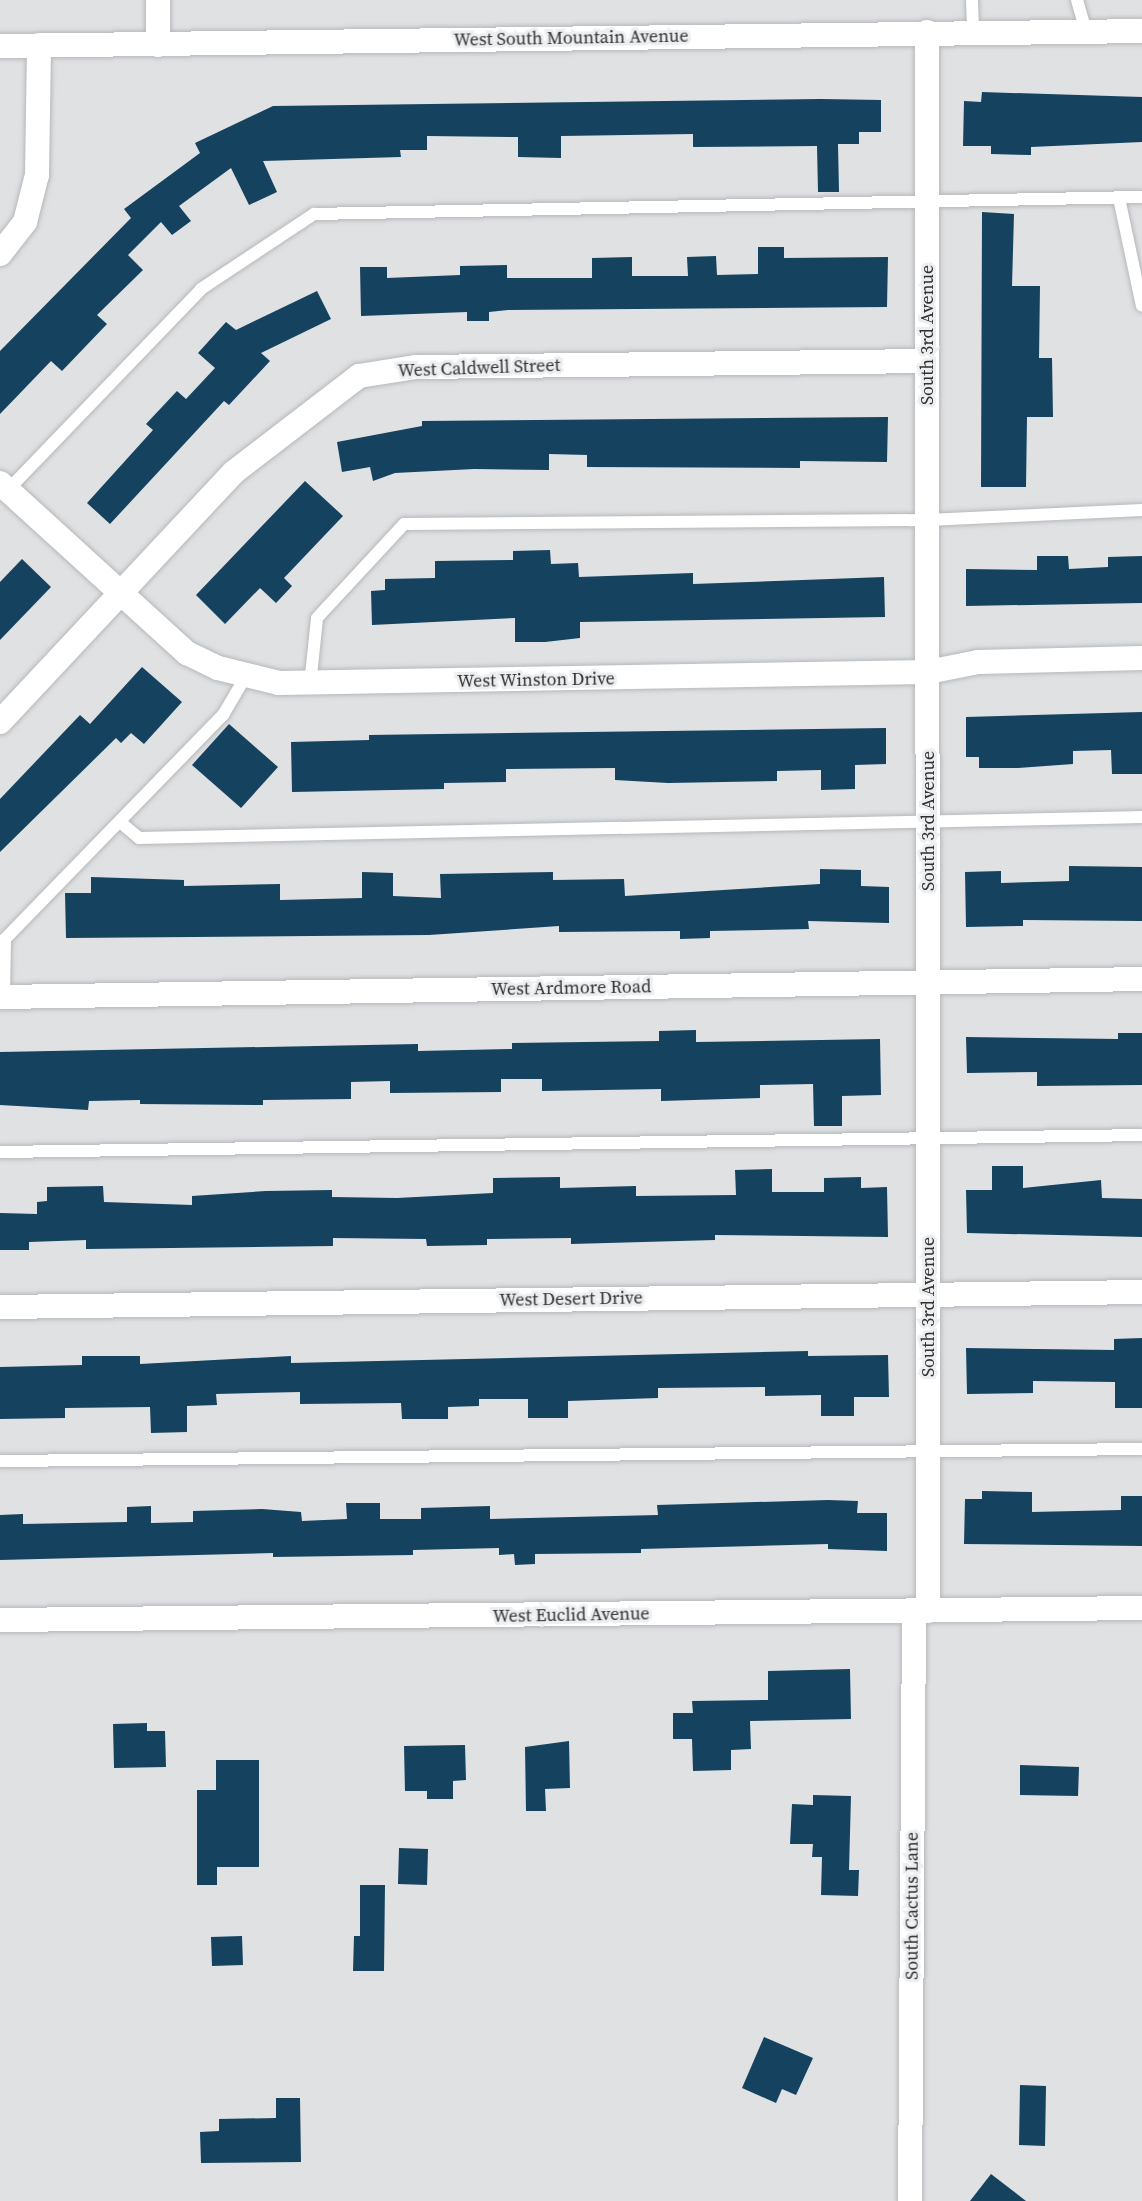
<!DOCTYPE html>
<style>
body{margin:0}
#map{position:relative;width:1142px;height:2201px;overflow:hidden;background:#dfe1e3;font-family:"Source Serif 4",serif}
div>[style]{position:absolute}
[style*='--x']{left:calc(var(--x)*1px);top:calc(var(--y)*1px);width:calc(var(--w)*1px);rotate:calc(var(--a)*1deg)}
.building>*{inset:0;background:#14425f}
.roads{filter:drop-shadow(0 0 2px #b6b8ba) drop-shadow(0 0 2px #b6b8ba)}
.lane>*{height:12px;margin:-6px;padding:0 6px;transform-origin:6px;border-radius:6px;background:#fff}
.street>*{height:24px;margin:-12px;padding:0 12px;transform-origin:12px;border-radius:12px;background:#fff}
span{translate:-50% -50%;white-space:nowrap;text-align:center;line-height:1.15;-webkit-text-stroke:6px #eceef0;paint-order:stroke}
.street-label{font-size:18px;color:#303131}
</style>
<div id="map">
<div class="building">
<div style="clip-path:polygon(982px 92px,1142px 97px,1142px 142px,1031px 147px,1031px 155px,991px 154px,991px 146px,963px 146px,964px 101px,981px 102px)"></div>
<div style="clip-path:polygon(821px 99px,881px 100px,881px 132px,859px 132px,859px 144px,838px 144px,839px 192px,818px 192px,817px 146px,693px 147px,693px 134px,561px 136px,561px 158px,518px 157px,518px 137px,427px 136px,427px 150px,400px 150px,401px 157px,263px 161px,277px 192px,249px 205px,231px 168px,179px 206px,191px 221px,172px 235px,161px 222px,128px 255px,143px 270px,97px 315px,107px 324px,62px 371px,51px 361px,0 414px,0 351px,131px 218px,124px 209px,200px 153px,195px 143px,273px 106px)"></div>
<div style="clip-path:polygon(982px 212px,1014px 214px,1012px 286px,1040px 286px,1039px 358px,1052px 358px,1053px 417px,1027px 417px,1026px 487px,981px 487px)"></div>
<div style="clip-path:polygon(758px 247px,784px 247px,784px 258px,888px 257px,887px 307px,508px 310px,489px 312px,489px 321px,467px 321px,467px 312px,361px 316px,360px 267px,387px 267px,387px 278px,460px 275px,460px 266px,507px 265px,507px 278px,592px 278px,592px 258px,632px 257px,632px 276px,688px 276px,687px 257px,716px 256px,717px 275px,758px 274px)"></div>
<div style="clip-path:polygon(317px 291px,331px 319px,261px 353px,270px 361px,229px 405px,224px 401px,110px 524px,87px 503px,153px 430px,146px 424px,177px 391px,186px 399px,215px 368px,198px 353px,226px 322px,236px 330px)"></div>
<div style="clip-path:polygon(888px 417px,887px 462px,800px 461px,800px 468px,587px 467px,587px 455px,549px 454px,549px 470px,474px 469px,395px 473px,373px 481px,370px 467px,342px 472px,337px 442px,422px 426px,422px 421px)"></div>
<div style="clip-path:polygon(305px 481px,343px 516px,284px 578px,292px 586px,276px 603px,260px 588px,225px 624px,196px 595px)"></div>
<div style="clip-path:polygon(550px 550px,551px 564px,578px 563px,579px 577px,693px 573px,693px 584px,884px 577px,885px 617px,580px 622px,580px 638px,545px 642px,515px 642px,515px 618px,372px 625px,371px 591px,385px 590px,385px 579px,435px 578px,435px 561px,513px 560px,513px 551px)"></div>
<div style="clip-path:polygon(1037px 556px,1068px 556px,1069px 569px,1108px 567px,1108px 557px,1142px 556px,1142px 603px,966px 606px,966px 569px,1037px 570px)"></div>
<div style="clip-path:polygon(22px 559px,51px 587px,0 640px,0 582px)"></div>
<div style="clip-path:polygon(142px 667px,182px 702px,144px 744px,131px 733px,121px 743px,116px 738px,0 852px,0 799px,80px 715px,90px 724px)"></div>
<div style="clip-path:polygon(1142px 712px,1142px 774px,1112px 774px,1111px 750px,1073px 751px,1073px 764px,1018px 768px,979px 768px,979px 757px,966px 757px,966px 717px)"></div>
<div style="clip-path:polygon(229px 724px,278px 767px,241px 808px,192px 765px)"></div>
<div style="clip-path:polygon(886px 728px,886px 764px,855px 765px,855px 789px,821px 790px,821px 770px,777px 771px,777px 781px,668px 783px,615px 780px,615px 768px,506px 769px,506px 782px,444px 783px,444px 789px,292px 792px,291px 742px,369px 740px,369px 735px)"></div>
<div style="clip-path:polygon(1069px 866px,1142px 867px,1142px 921px,1023px 920px,1023px 926px,966px 927px,965px 872px,1001px 871px,1001px 883px,1069px 881px)"></div>
<div style="clip-path:polygon(820px 869px,861px 870px,861px 886px,889px 887px,889px 923px,808px 921px,809px 929px,710px 931px,710px 938px,680px 939px,680px 931px,559px 932px,559px 926px,429px 935px,66px 938px,65px 893px,91px 893px,91px 877px,184px 880px,184px 886px,280px 884px,280px 900px,362px 898px,362px 872px,393px 873px,393px 896px,441px 898px,440px 874px,553px 872px,553px 880px,624px 879px,625px 896px,820px 884px)"></div>
<div style="clip-path:polygon(696px 1030px,696px 1042px,880px 1039px,881px 1095px,842px 1096px,842px 1126px,814px 1126px,813px 1084px,760px 1085px,760px 1098px,661px 1101px,661px 1089px,542px 1091px,542px 1079px,501px 1079px,501px 1092px,390px 1093px,390px 1081px,351px 1082px,351px 1099px,263px 1100px,263px 1105px,140px 1104px,140px 1100px,89px 1101px,88px 1110px,0 1105px,0 1052px,418px 1044px,418px 1051px,512px 1049px,512px 1043px,659px 1041px,659px 1031px)"></div>
<div style="clip-path:polygon(1118px 1033px,1142px 1033px,1142px 1085px,1037px 1086px,1037px 1072px,967px 1073px,966px 1037px,1118px 1039px)"></div>
<div style="clip-path:polygon(992px 1166px,1023px 1166px,1023px 1188px,1101px 1180px,1102px 1198px,1142px 1199px,1142px 1237px,967px 1233px,966px 1190px,992px 1190px)"></div>
<div style="clip-path:polygon(772px 1169px,772px 1192px,824px 1192px,824px 1178px,861px 1177px,861px 1188px,887px 1187px,888px 1237px,715px 1235px,715px 1240px,571px 1244px,571px 1238px,487px 1239px,487px 1245px,427px 1246px,426px 1239px,333px 1238px,333px 1246px,86px 1249px,86px 1240px,29px 1242px,29px 1250px,0 1250px,0 1213px,37px 1214px,37px 1202px,47px 1201px,47px 1187px,103px 1186px,104px 1202px,192px 1205px,192px 1196px,266px 1191px,332px 1190px,332px 1197px,397px 1198px,493px 1193px,493px 1178px,560px 1177px,560px 1188px,636px 1186px,636px 1196px,736px 1195px,735px 1170px)"></div>
<div style="clip-path:polygon(1142px 1338px,1142px 1408px,1115px 1408px,1115px 1382px,1033px 1381px,1033px 1393px,967px 1394px,966px 1348px,1114px 1350px,1114px 1339px)"></div>
<div style="clip-path:polygon(808px 1351px,808px 1356px,888px 1355px,889px 1397px,854px 1397px,854px 1416px,821px 1416px,821px 1395px,765px 1396px,765px 1387px,658px 1388px,658px 1398px,568px 1401px,568px 1418px,528px 1418px,528px 1399px,479px 1399px,479px 1406px,448px 1407px,448px 1419px,402px 1419px,401px 1403px,300px 1404px,300px 1392px,216px 1394px,217px 1405px,187px 1406px,187px 1432px,151px 1433px,150px 1407px,65px 1408px,65px 1418px,0 1419px,0 1367px,82px 1365px,82px 1356px,140px 1356px,140px 1364px,291px 1356px,291px 1363px)"></div>
<div style="clip-path:polygon(982px 1491px,1032px 1492px,1032px 1512px,1121px 1510px,1121px 1496px,1142px 1496px,1142px 1546px,964px 1544px,965px 1499px,982px 1499px)"></div>
<div style="clip-path:polygon(828px 1500px,858px 1501px,857px 1513px,887px 1513px,887px 1551px,828px 1549px,828px 1544px,641px 1549px,641px 1553px,535px 1554px,535px 1564px,515px 1565px,514px 1554px,499px 1555px,499px 1548px,413px 1550px,413px 1555px,273px 1557px,273px 1553px,0 1560px,0 1515px,23px 1514px,23px 1524px,127px 1522px,127px 1507px,151px 1506px,151px 1523px,193px 1522px,193px 1511px,262px 1509px,301px 1512px,302px 1521px,347px 1519px,346px 1503px,380px 1503px,380px 1519px,421px 1519px,421px 1508px,490px 1506px,490px 1519px,658px 1515px,657px 1505px)"></div>
<div style="clip-path:polygon(850px 1669px,851px 1719px,750px 1721px,751px 1749px,731px 1750px,731px 1770px,693px 1771px,692px 1739px,673px 1739px,673px 1713px,693px 1713px,692px 1701px,768px 1700px,768px 1671px)"></div>
<div style="clip-path:polygon(147px 1723px,147px 1731px,165px 1731px,166px 1767px,114px 1768px,113px 1724px)"></div>
<div style="clip-path:polygon(569px 1741px,570px 1788px,545px 1789px,546px 1811px,526px 1811px,525px 1747px)"></div>
<div style="clip-path:polygon(465px 1745px,466px 1780px,453px 1781px,453px 1799px,427px 1799px,427px 1791px,405px 1791px,404px 1746px)"></div>
<div style="clip-path:polygon(216px 1760px,259px 1760px,259px 1867px,217px 1867px,217px 1885px,197px 1885px,197px 1790px,216px 1790px)"></div>
<div style="clip-path:polygon(1020px 1765px,1079px 1767px,1078px 1796px,1020px 1795px)"></div>
<div style="clip-path:polygon(813px 1795px,851px 1796px,849px 1870px,859px 1870px,858px 1896px,821px 1895px,822px 1857px,812px 1857px,813px 1844px,790px 1844px,792px 1804px,813px 1805px)"></div>
<div style="clip-path:polygon(399px 1848px,428px 1849px,427px 1885px,398px 1884px)"></div>
<div style="clip-path:polygon(360px 1885px,385px 1885px,384px 1971px,353px 1971px,354px 1936px,360px 1936px)"></div>
<div style="clip-path:polygon(242px 1936px,243px 1965px,212px 1966px,211px 1937px)"></div>
<div style="clip-path:polygon(764px 2037px,813px 2058px,796px 2095px,782px 2089px,776px 2103px,742px 2088px)"></div>
<div style="clip-path:polygon(1020px 2085px,1046px 2086px,1045px 2146px,1019px 2145px)"></div>
<div style="clip-path:polygon(276px 2098px,300px 2098px,301px 2162px,201px 2163px,200px 2132px,219px 2131px,219px 2119px,276px 2118px)"></div>
<div style="clip-path:polygon(991px 2174px,1026px 2201px,970px 2201px)"></div>
</div>
<div class="roads">
<div class="lane">
<div style="--x:972;--y:0;--w:32;--a:88"></div>
<div style="--x:1077;--y:0;--w:32;--a:74"></div>
<div style="--x:1119;--y:198;--w:110;--a:78"></div>
<div style="--x:5;--y:493;--w:283;--a:-46.1"></div>
<div style="--x:201;--y:289;--w:136;--a:-33.6"></div>
<div style="--x:314;--y:214;--w:828;--a:-1.18"></div>
<div style="--x:310;--y:685;--w:67;--a:-84"></div>
<div style="--x:317;--y:618;--w:128;--a:-47.2"></div>
<div style="--x:404;--y:524;--w:524;--a:-0.44"></div>
<div style="--x:928;--y:520;--w:214;--a:-2.7"></div>
<div style="--x:120;--y:822;--w:25;--a:40"></div>
<div style="--x:139;--y:838;--w:1003;--a:-1.2"></div>
<div style="--x:4;--y:997;--w:58;--a:-89"></div>
<div style="--x:5;--y:939;--w:313;--a:-45.8"></div>
<div style="--x:223;--y:715;--w:45;--a:-59.5"></div>
<div style="--x:0;--y:1152;--w:1142;--a:-0.85"></div>
<div style="--x:0;--y:1461;--w:1142;--a:-0.6"></div>
</div>
<div class="street">
<div style="--x:927;--y:32;--w:1579;--a:89.96"></div>
<div style="--x:158;--y:45;--w:45;--a:-90"></div>
<div style="--x:0;--y:46;--w:1142;--a:-0.75"></div>
<div style="--x:0;--y:254;--w:41;--a:-52"></div>
<div style="--x:25;--y:222;--w:49;--a:-75.7"></div>
<div style="--x:37;--y:175;--w:130;--a:-89.1"></div>
<div style="--x:0;--y:483;--w:253;--a:42.3"></div>
<div style="--x:187;--y:653;--w:34;--a:26"></div>
<div style="--x:218;--y:668;--w:63;--a:13.8"></div>
<div style="--x:279;--y:683;--w:649;--a:-0.97"></div>
<div style="--x:928;--y:672;--w:51;--a:-11.3"></div>
<div style="--x:978;--y:662;--w:164;--a:-1.4"></div>
<div style="--x:0;--y:722;--w:342;--a:-46.9"></div>
<div style="--x:234;--y:472;--w:158;--a:-37.5"></div>
<div style="--x:359;--y:376;--w:58;--a:-9"></div>
<div style="--x:416;--y:367;--w:510;--a:-0.67"></div>
<div style="--x:0;--y:997;--w:1142;--a:-0.9"></div>
<div style="--x:0;--y:1307;--w:1142;--a:-0.75"></div>
<div style="--x:0;--y:1620;--w:1142;--a:-0.6"></div>
<div style="--x:910;--y:2201;--w:590;--a:-89.61"></div>
</div>
</div>
<div class="street-label">
<span style="left:571px;top:38px;rotate:-1deg">West South Mountain Avenue</span>
<span style="left:927px;top:335px;rotate:-90deg">South 3rd Avenue</span>
<span style="left:479px;top:368px;rotate:-2deg">West Caldwell Street</span>
<span style="left:536px;top:680px;rotate:-1deg">West Winston Drive</span>
<span style="left:928px;top:821px;rotate:-90deg">South 3rd Avenue</span>
<span style="left:571px;top:988px;rotate:-1deg">West Ardmore Road</span>
<span style="left:571px;top:1299px;rotate:-1deg">West Desert Drive</span>
<span style="left:928px;top:1307px;rotate:-90deg">South 3rd Avenue</span>
<span style="left:571px;top:1615px;rotate:-1deg">West Euclid Avenue</span>
<span style="left:912px;top:1906px;rotate:-90deg">South Cactus Lane</span>
</div>
</div>
